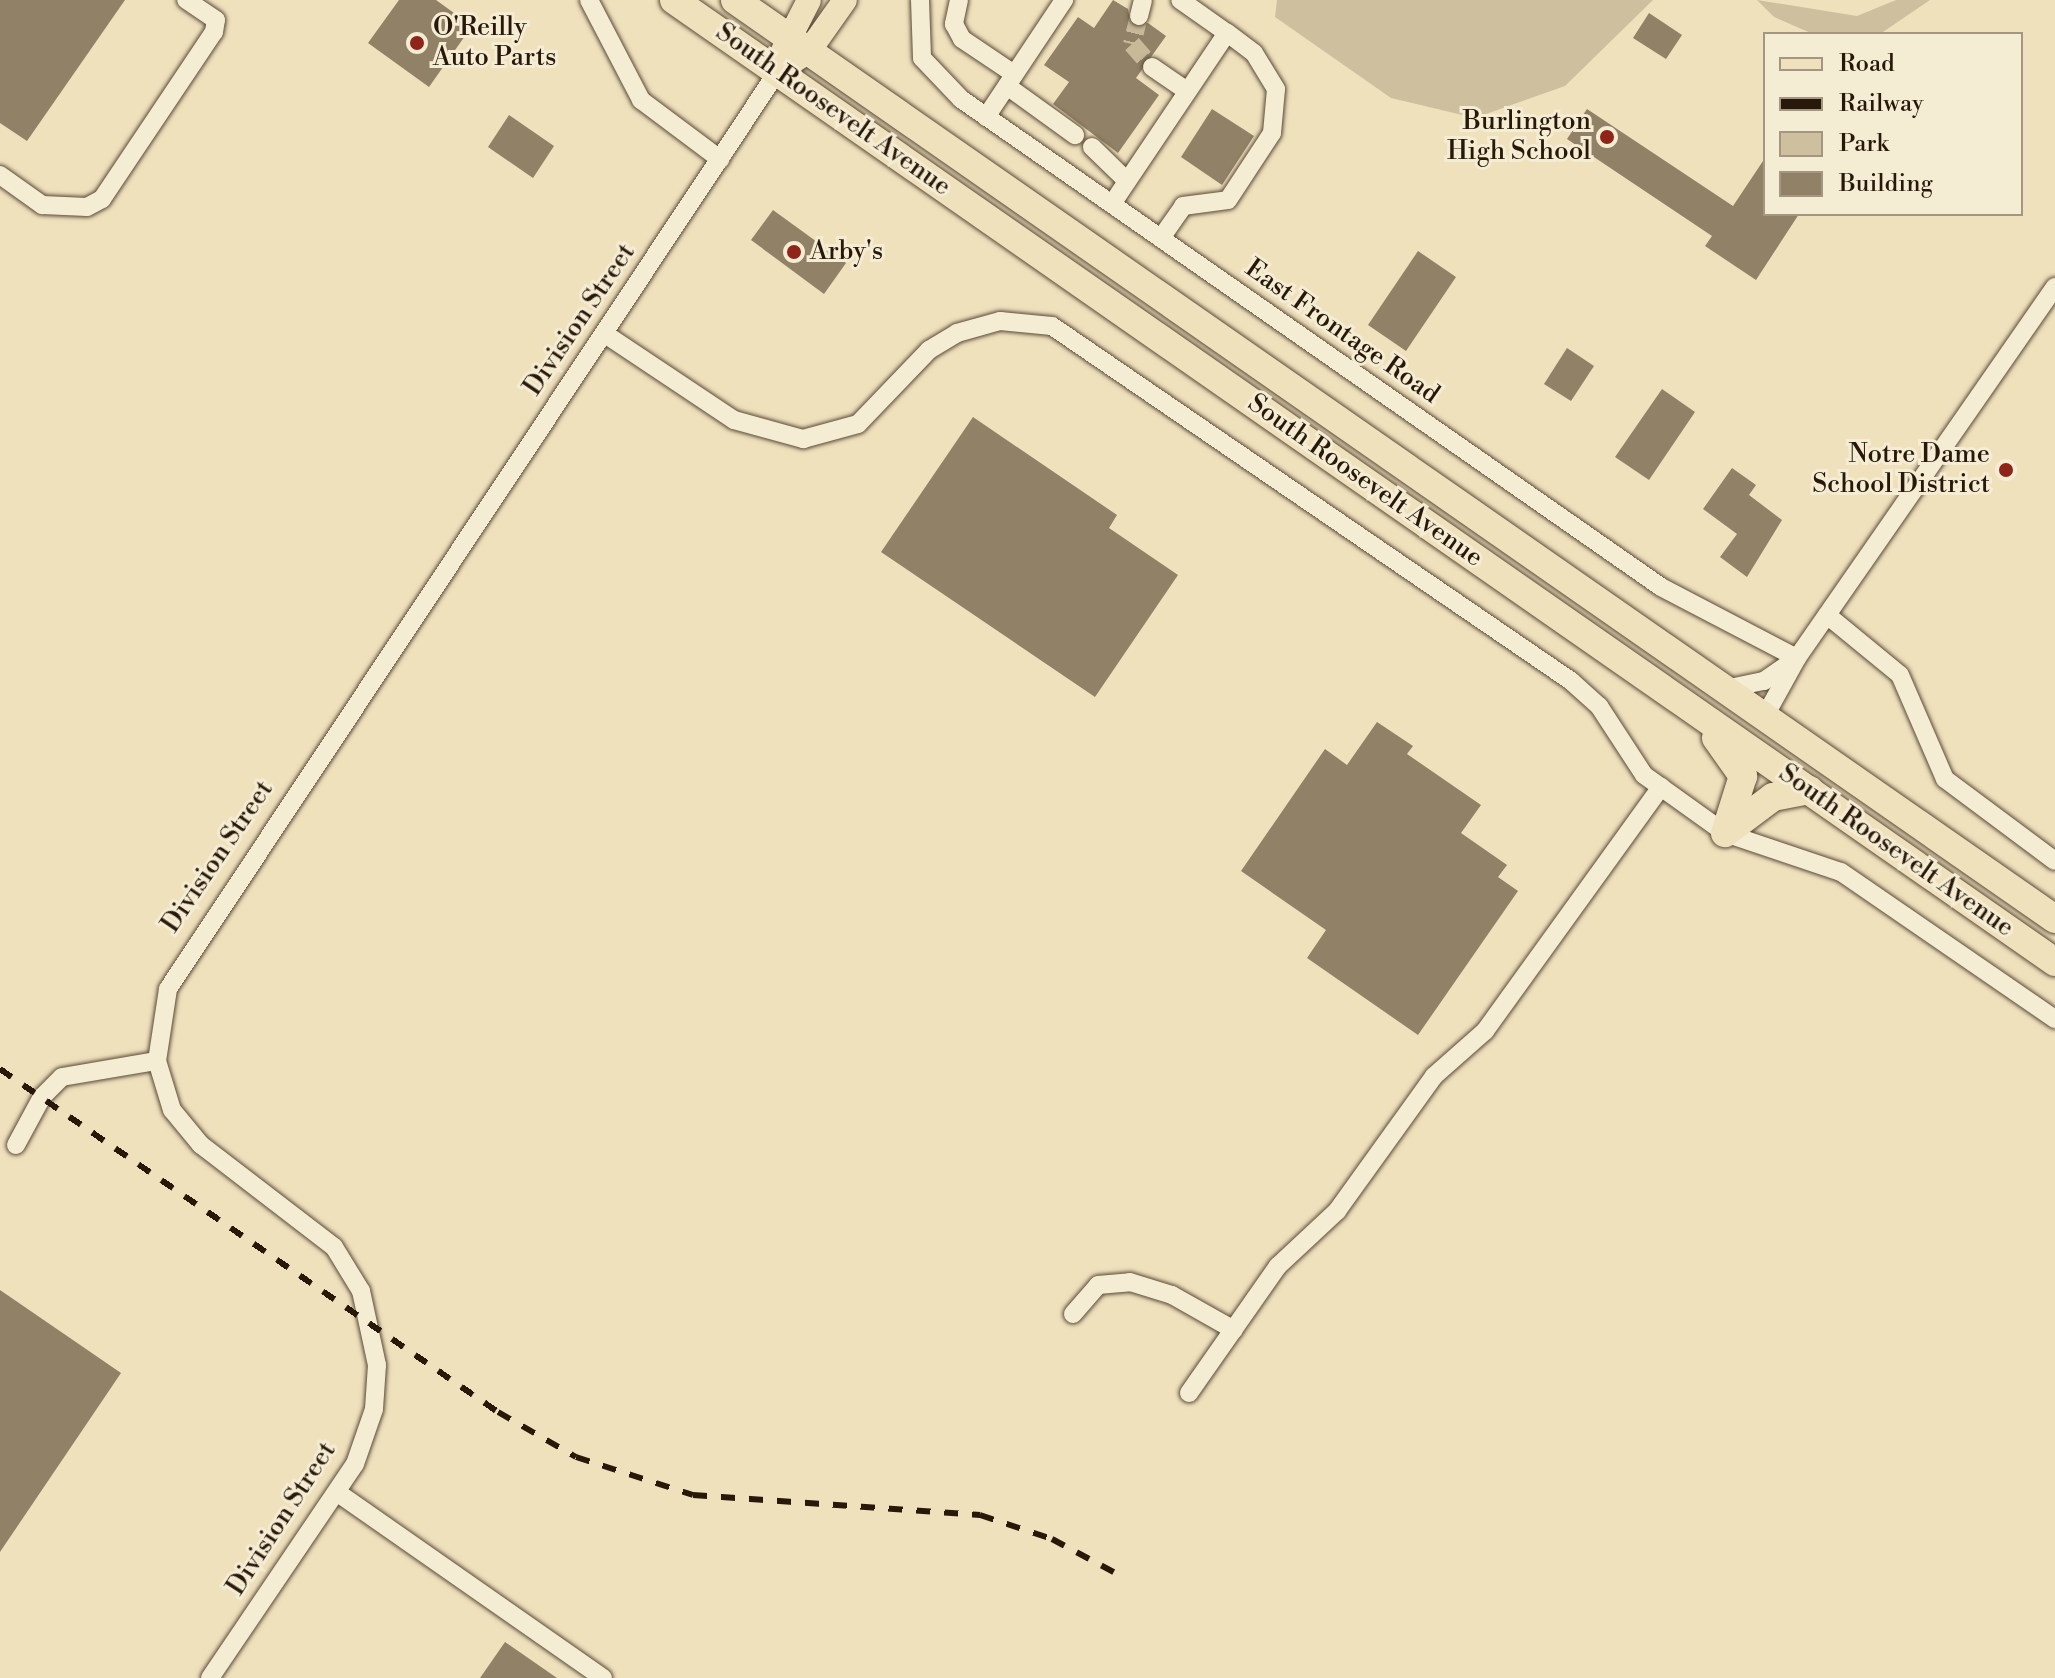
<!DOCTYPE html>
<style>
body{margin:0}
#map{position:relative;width:2055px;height:1678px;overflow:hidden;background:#f0e1bd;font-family:"Libre Bodoni",serif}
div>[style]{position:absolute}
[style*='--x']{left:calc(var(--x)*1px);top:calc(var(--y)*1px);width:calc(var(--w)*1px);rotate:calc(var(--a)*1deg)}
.green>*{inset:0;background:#cebf9f}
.building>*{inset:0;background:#908167}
.minor-tunnel>*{height:18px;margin-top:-9px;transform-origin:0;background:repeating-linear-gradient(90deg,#c8b999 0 18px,transparent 0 27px)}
.roads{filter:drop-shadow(0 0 2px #594a37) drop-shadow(0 0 2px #594a37)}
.minor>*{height:18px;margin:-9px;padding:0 9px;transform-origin:9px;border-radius:9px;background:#f5ecd4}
.major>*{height:24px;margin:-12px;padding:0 12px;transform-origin:12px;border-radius:12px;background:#f0e1bd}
.highway>*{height:28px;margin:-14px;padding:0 14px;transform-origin:14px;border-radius:14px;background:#f0e1bd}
.rail>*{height:6px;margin-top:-3px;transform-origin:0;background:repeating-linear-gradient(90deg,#27180a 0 14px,transparent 0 28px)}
.dots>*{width:22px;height:22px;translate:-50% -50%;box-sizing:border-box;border:4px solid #f5ecd4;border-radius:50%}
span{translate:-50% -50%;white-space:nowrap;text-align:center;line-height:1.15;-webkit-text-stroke:6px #f5ecd4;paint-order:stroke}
.poi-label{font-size:26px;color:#27180a}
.left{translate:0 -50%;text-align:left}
.right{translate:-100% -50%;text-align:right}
.street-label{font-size:26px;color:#27180a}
.legend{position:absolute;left:1763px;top:32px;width:260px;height:184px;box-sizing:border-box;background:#f5ecd4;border:2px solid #a39783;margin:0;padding:10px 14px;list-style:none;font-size:24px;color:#27180a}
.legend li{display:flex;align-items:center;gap:16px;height:40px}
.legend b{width:40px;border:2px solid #a39783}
</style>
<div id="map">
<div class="green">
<div style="clip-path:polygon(1277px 0,1653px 0,1565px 86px,1475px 118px,1391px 98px,1275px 17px)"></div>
<div style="clip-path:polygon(1757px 0,1857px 16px,1896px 0,1930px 0,1880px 34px,1813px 34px,1774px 17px)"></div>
</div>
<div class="building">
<div style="clip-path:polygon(0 0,125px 0,27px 141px,0 123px)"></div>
<div style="clip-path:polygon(399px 0,436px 0,472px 26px,429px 87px,368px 43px)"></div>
<div style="clip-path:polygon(1113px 0,1128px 9px,1131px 25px,1148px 23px,1166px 36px,1136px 78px,1159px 95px,1118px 153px,1053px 104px,1069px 82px,1044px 65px,1078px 17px,1094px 28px)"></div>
<div style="clip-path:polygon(1649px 13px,1682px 35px,1666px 59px,1633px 38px)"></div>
<div style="clip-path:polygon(1212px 109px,1254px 136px,1222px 185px,1181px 157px)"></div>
<div style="clip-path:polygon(1587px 109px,1733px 206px,1765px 158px,1765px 214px,1799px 214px,1756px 280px,1705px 246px,1712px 236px,1567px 139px)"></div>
<div style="clip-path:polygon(509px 115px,554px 146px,533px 178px,488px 147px)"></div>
<div style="clip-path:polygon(773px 210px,846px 263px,824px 294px,751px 240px)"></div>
<div style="clip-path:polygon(1418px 251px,1456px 277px,1406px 351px,1368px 325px)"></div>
<div style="clip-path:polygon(1567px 348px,1594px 366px,1571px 401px,1544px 384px)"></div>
<div style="clip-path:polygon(1662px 389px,1695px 412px,1649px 480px,1615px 457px)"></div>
<div style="clip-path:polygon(973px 417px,1117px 515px,1109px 528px,1178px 575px,1095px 697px,881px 552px)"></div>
<div style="clip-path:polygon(1732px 468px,1756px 485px,1749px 495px,1782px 520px,1747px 577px,1720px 557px,1737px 534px,1703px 509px)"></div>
<div style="clip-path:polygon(1377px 722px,1413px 746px,1407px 754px,1481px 805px,1461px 833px,1507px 865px,1498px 877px,1518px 891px,1418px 1035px,1307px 958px,1326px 930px,1241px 871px,1325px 749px,1347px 765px)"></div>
<div style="clip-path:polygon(0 1290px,121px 1373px,0 1552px)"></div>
<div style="clip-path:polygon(505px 1642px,557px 1678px,480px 1678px)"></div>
</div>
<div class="minor-tunnel">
<div style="--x:1139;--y:16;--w:29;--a:104"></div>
<div style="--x:1132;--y:44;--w:30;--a:49"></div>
</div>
<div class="roads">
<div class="minor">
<div style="--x:589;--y:0;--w:113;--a:62.5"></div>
<div style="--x:641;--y:100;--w:99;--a:36.8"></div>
<div style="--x:920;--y:0;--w:58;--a:88"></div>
<div style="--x:922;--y:58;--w:57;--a:46.4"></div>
<div style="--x:961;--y:99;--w:853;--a:34.88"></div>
<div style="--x:1661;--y:587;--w:153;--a:27.6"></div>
<div style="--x:959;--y:0;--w:25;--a:102"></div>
<div style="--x:954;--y:24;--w:17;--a:62"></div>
<div style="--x:962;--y:39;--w:63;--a:33.9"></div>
<div style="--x:1139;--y:16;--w:16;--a:-76"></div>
<div style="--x:1152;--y:67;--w:42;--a:34.4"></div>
<div style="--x:1007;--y:86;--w:84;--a:35.8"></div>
<div style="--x:986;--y:117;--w:141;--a:-56.3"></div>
<div style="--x:1092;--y:147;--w:49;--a:44.2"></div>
<div style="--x:0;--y:175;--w:52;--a:35.5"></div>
<div style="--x:42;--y:205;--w:45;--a:2.5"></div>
<div style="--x:87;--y:207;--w:17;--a:-28"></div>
<div style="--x:102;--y:199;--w:201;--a:-56.2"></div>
<div style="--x:214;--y:32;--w:12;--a:-81"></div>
<div style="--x:216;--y:20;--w:36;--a:-146"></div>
<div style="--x:1112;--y:204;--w:206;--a:-56.1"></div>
<div style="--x:1227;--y:33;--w:57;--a:-144.9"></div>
<div style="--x:1161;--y:238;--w:39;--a:-55"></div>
<div style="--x:1183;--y:206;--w:45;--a:-7.6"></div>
<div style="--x:1228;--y:200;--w:80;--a:-56.7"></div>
<div style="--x:1272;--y:133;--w:44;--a:-84.8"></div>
<div style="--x:1276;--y:89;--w:42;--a:-121.4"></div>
<div style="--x:1254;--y:53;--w:34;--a:-143"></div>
<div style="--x:605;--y:334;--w:155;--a:33.7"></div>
<div style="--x:734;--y:420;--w:72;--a:15.4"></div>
<div style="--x:803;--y:439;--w:57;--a:-15.3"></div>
<div style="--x:858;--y:424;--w:103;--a:-46.2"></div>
<div style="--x:929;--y:350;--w:33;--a:-31"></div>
<div style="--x:957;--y:333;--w:45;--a:-15.6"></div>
<div style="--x:1000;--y:321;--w:52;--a:5.5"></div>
<div style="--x:1052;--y:326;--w:629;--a:34.37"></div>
<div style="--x:1571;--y:681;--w:38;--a:42"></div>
<div style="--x:1599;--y:706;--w:82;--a:56.9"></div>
<div style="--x:1644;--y:775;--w:100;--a:35.6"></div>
<div style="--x:1725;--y:833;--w:122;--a:18.6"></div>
<div style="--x:1841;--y:872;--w:260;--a:34.5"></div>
<div style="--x:1827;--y:615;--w:94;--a:39.4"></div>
<div style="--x:1900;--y:675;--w:113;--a:66.6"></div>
<div style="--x:1945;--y:779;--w:137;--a:36.7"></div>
<div style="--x:1725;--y:689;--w:40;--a:-12"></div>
<div style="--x:1764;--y:681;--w:40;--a:-34.9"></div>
<div style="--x:1797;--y:658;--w:452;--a:-55.2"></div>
<div style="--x:1765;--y:716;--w:66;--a:-61.1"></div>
<div style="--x:16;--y:1145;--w:55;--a:-61.6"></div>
<div style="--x:42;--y:1097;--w:28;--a:-45"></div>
<div style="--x:62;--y:1077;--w:96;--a:-9.6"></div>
<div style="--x:1073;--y:1314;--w:38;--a:-49"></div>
<div style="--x:1098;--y:1285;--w:32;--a:-5"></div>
<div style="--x:1130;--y:1282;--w:44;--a:17.2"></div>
<div style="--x:1172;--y:1295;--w:71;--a:29.4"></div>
<div style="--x:1189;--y:1393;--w:155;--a:-55"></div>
<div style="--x:1278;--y:1266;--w:81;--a:-43"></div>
<div style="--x:1337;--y:1211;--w:166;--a:-54.3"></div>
<div style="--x:1434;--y:1076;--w:68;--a:-41.4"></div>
<div style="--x:1485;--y:1031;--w:301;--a:-54.2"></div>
<div style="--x:338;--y:1493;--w:323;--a:34.9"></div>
<div style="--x:210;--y:1678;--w:258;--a:-55.9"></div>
<div style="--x:355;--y:1464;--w:58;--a:-70.9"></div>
<div style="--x:374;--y:1409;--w:44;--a:-86.1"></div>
<div style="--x:377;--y:1365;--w:76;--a:-102.2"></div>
<div style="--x:361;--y:1291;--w:52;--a:-121.5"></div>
<div style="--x:334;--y:1247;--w:168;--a:-142.5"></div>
<div style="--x:201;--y:1145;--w:45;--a:-129.6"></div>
<div style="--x:172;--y:1110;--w:51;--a:-107"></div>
<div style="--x:157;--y:1061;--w:73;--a:-81.3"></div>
<div style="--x:168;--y:989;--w:1102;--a:-56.4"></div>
</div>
<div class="major">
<div style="--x:782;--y:53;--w:59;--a:-63"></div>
<div style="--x:778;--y:71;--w:37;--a:-33"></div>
<div style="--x:809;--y:51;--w:62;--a:-54.8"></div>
</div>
<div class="highway">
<div style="--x:674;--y:0;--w:1683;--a:34.86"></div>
<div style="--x:735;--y:0;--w:1608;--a:34.85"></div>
<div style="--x:1716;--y:738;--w:47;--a:54.6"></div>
<div style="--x:1743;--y:776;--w:60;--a:107.5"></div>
<div style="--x:1729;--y:830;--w:55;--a:-36.9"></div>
<div style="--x:1773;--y:797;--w:37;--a:-11"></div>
</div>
</div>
<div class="rail">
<div style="--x:0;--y:1069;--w:605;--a:34.56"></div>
<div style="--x:498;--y:1412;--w:90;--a:30"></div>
<div style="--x:576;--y:1457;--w:123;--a:18"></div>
<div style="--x:693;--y:1495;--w:288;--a:4"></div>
<div style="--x:980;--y:1515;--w:76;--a:18.4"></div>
<div style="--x:1052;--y:1539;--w:78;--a:28.2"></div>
</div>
<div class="dots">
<div style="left:417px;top:43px;background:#8f2418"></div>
<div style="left:1607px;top:137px;background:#8f2418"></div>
<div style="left:794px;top:252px;background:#8f2418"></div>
<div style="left:2006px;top:470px;background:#8f2418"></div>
</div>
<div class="poi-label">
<span class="left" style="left:433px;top:43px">O'Reilly<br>Auto Parts</span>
<span class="right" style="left:1591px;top:137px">Burlington<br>High School</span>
<span class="left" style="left:810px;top:252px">Arby's</span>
<span class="right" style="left:1990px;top:470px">Notre Dame<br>School District</span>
</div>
<div class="street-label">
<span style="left:833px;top:110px;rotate:35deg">South Roosevelt Avenue</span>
<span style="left:580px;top:320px;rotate:-56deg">Division Street</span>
<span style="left:1342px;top:332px;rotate:35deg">East Frontage Road</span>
<span style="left:1365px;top:481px;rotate:35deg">South Roosevelt Avenue</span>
<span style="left:1896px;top:851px;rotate:35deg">South Roosevelt Avenue</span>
<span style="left:218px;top:857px;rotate:-56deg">Division Street</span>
<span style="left:282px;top:1519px;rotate:-57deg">Division Street</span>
</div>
<ul class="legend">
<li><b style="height:10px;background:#f0e1bd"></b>Road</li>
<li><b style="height:10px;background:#27180a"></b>Railway</li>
<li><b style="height:22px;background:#cebf9f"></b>Park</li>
<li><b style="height:22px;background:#908167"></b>Building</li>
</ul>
</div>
